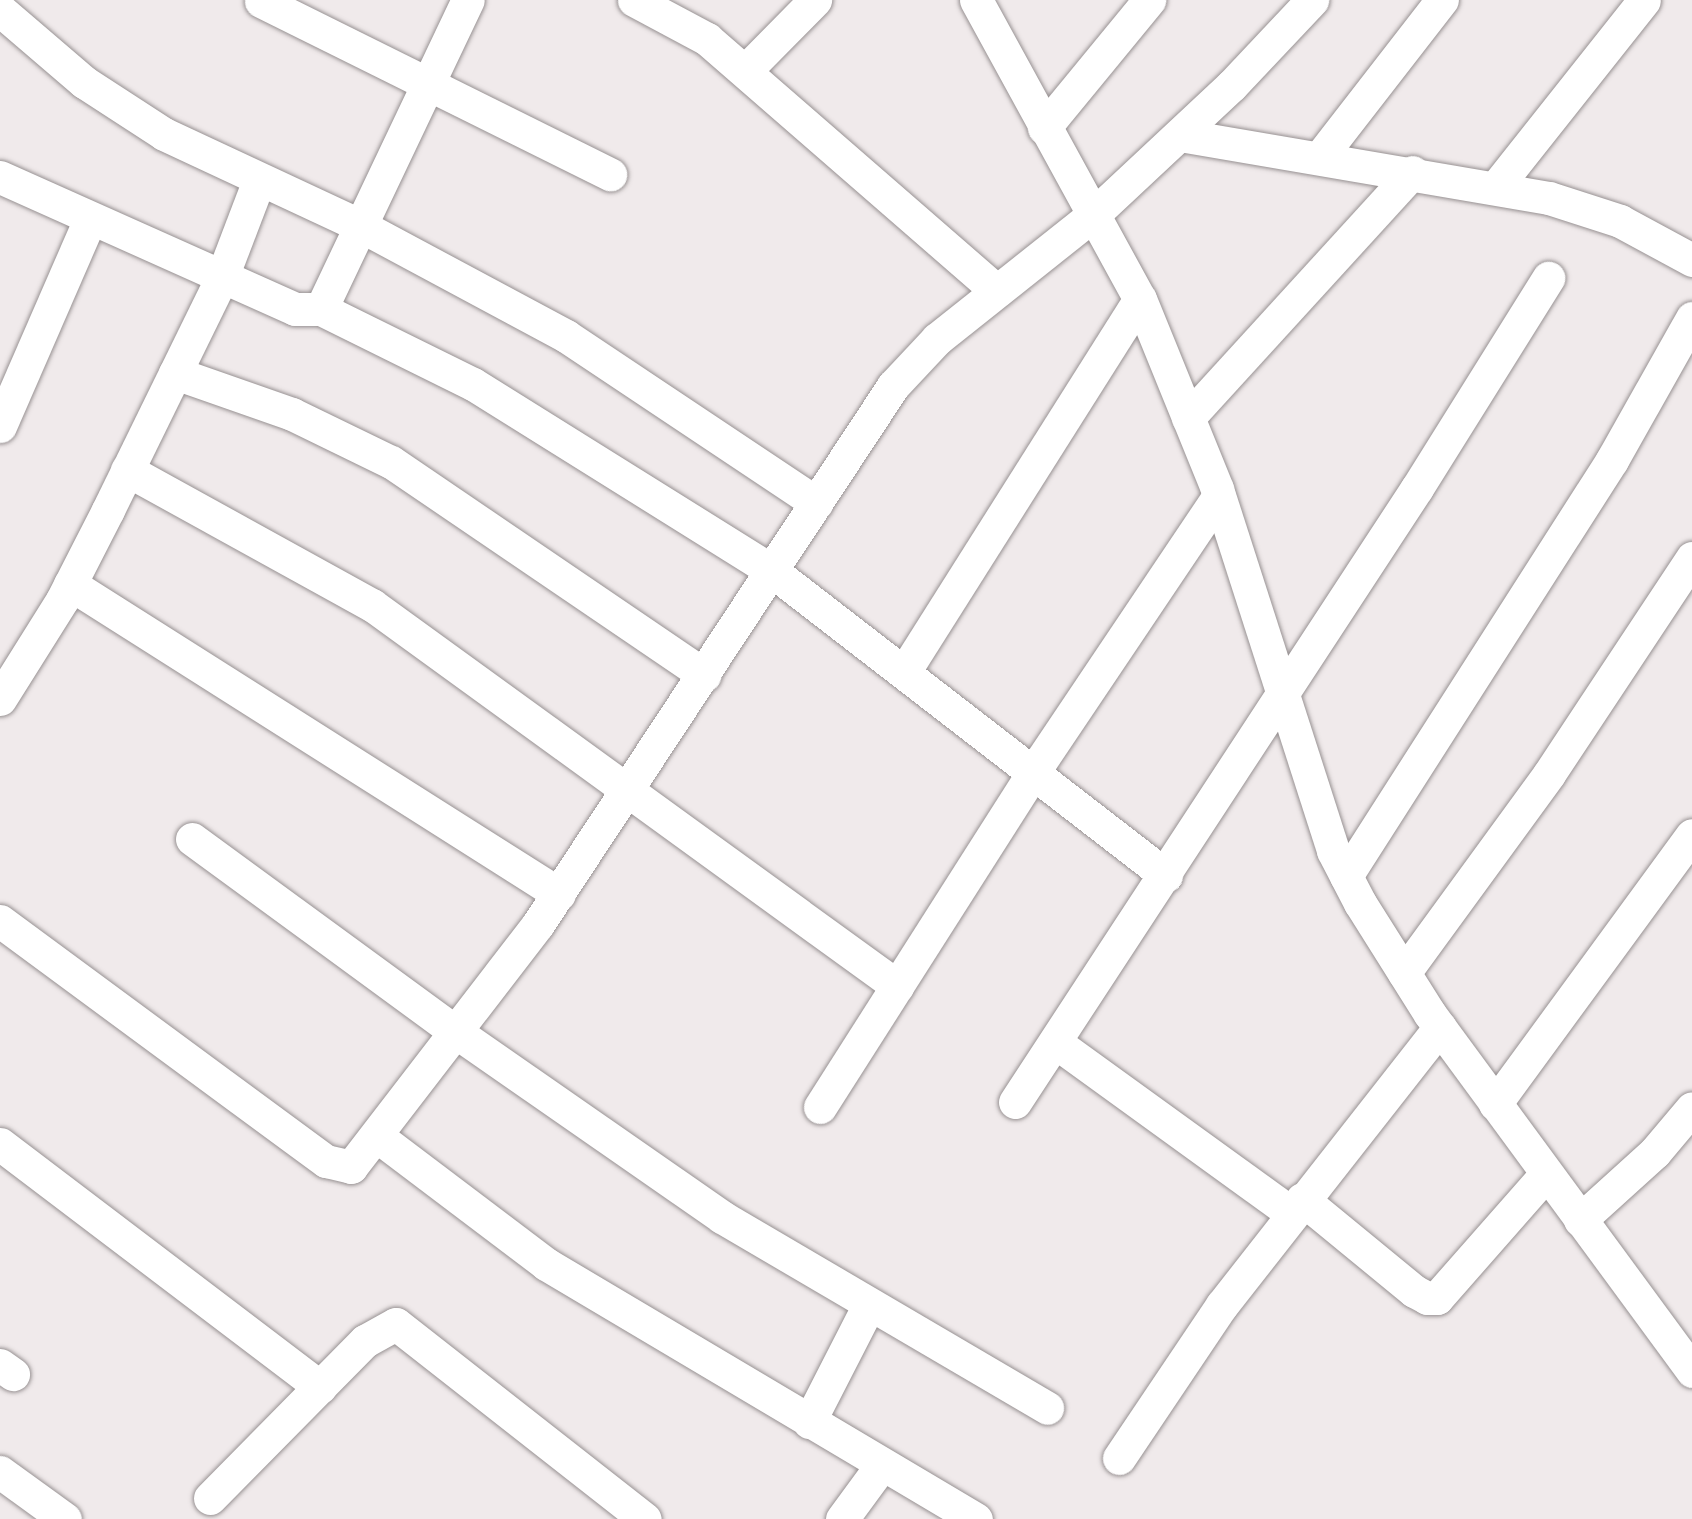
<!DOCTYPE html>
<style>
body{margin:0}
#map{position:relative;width:1692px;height:1519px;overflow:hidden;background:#f0eaeb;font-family:"IBM Plex Sans",sans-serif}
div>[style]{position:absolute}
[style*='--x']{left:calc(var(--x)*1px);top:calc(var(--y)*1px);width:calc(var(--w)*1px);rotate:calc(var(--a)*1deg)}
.roads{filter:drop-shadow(0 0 2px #979192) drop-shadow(0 0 2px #979192)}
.minor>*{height:33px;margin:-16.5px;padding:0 16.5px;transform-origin:16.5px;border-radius:16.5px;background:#fff}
.tertiary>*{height:33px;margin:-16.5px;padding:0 16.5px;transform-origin:16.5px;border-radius:16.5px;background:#fff}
span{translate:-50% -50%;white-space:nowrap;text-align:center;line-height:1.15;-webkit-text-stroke:6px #fef7f8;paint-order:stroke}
</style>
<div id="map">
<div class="roads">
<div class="minor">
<div style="--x:634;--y:0;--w:83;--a:28.1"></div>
<div style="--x:707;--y:39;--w:384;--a:41"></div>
<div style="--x:261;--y:1;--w:390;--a:26.4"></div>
<div style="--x:0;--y:10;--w:111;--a:40.6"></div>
<div style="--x:84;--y:82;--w:95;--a:33"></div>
<div style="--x:164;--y:134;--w:217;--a:25"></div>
<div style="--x:361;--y:226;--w:233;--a:28.2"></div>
<div style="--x:566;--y:336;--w:301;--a:33.7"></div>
<div style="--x:745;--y:71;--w:100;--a:-45.4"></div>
<div style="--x:1044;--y:128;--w:166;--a:-50.6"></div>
<div style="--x:1180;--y:135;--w:374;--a:9.7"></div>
<div style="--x:1549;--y:198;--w:75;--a:17.9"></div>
<div style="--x:1620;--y:221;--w:82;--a:28.4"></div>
<div style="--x:1320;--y:157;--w:199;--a:-52.2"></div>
<div style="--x:0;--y:177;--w:323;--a:24.1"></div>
<div style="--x:295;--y:309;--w:26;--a:0"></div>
<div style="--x:321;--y:309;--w:342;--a:-64.6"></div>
<div style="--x:1496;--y:187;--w:238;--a:-51.6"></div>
<div style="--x:321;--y:309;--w:169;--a:26.3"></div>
<div style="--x:473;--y:384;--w:353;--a:32"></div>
<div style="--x:772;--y:571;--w:498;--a:37.7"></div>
<div style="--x:175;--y:373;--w:124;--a:19.3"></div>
<div style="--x:292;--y:414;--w:110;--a:25.9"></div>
<div style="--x:391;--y:462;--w:379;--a:34.2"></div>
<div style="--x:1188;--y:418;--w:333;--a:-47.6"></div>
<div style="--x:0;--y:426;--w:226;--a:-66.5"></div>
<div style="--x:127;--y:470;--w:280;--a:28.9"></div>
<div style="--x:372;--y:605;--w:649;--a:35.97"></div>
<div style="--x:70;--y:584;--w:579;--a:32.37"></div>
<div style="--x:904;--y:672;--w:441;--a:-57.7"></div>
<div style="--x:0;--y:699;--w:117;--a:-57.9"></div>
<div style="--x:62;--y:600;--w:101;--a:-62.9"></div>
<div style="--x:108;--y:510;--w:259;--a:-63.9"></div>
<div style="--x:222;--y:277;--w:104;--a:-69.1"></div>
<div style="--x:192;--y:839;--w:327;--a:36.2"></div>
<div style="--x:456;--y:1032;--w:324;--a:34.8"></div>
<div style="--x:722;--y:1217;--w:377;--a:30.4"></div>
<div style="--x:1346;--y:876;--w:494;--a:-57.4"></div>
<div style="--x:1612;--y:460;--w:163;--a:-60.6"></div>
<div style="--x:0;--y:921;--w:405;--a:36.4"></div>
<div style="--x:326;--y:1161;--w:26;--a:13"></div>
<div style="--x:351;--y:1167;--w:307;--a:-52.4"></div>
<div style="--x:538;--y:924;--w:645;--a:-56.58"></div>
<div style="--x:893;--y:386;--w:64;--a:-46.9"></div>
<div style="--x:937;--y:339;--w:199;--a:-38.5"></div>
<div style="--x:1093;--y:215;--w:190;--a:-43.1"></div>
<div style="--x:1232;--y:85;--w:117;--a:-46.7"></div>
<div style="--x:1404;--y:973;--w:246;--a:-53.9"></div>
<div style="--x:1549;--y:774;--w:259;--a:-56.5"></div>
<div style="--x:1055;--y:1042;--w:291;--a:35.9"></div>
<div style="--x:1015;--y:1102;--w:734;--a:-56.79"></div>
<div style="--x:1417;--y:488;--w:248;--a:-58"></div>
<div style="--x:1495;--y:1104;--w:333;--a:-53.8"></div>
<div style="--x:820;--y:1107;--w:398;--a:-57.5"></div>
<div style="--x:1034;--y:771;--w:331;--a:-56.1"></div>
<div style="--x:377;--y:1136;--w:212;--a:37.1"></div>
<div style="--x:546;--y:1264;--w:500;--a:30.7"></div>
<div style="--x:0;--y:1144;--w:402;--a:37.2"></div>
<div style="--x:1302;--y:1199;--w:145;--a:39.4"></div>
<div style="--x:1414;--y:1291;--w:15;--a:28"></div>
<div style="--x:1427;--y:1298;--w:10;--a:0"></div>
<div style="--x:1437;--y:1298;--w:165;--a:-48.7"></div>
<div style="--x:1580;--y:1220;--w:101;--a:-42.2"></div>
<div style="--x:1655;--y:1152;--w:57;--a:-49.9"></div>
<div style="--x:0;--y:1365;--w:16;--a:35"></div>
<div style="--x:809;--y:1422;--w:131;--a:-62.9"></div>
<div style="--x:1119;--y:1458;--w:184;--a:-56.1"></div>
<div style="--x:1222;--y:1305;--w:353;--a:-51.9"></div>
<div style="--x:0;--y:1472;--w:80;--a:35.9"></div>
<div style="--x:210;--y:1498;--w:221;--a:-45.4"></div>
<div style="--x:365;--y:1341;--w:35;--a:-29"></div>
<div style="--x:396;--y:1324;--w:316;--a:38.1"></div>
<div style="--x:842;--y:1519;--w:66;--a:-53.7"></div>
</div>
<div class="tertiary">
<div style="--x:976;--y:0;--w:341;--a:61.3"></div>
<div style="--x:1140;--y:299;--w:205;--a:67.9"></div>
<div style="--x:1217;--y:489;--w:380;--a:72.2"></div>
<div style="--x:1333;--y:851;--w:59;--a:62.6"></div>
<div style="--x:1360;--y:903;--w:131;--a:57.8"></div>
<div style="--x:1430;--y:1014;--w:443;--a:53.7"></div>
</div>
</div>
</div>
